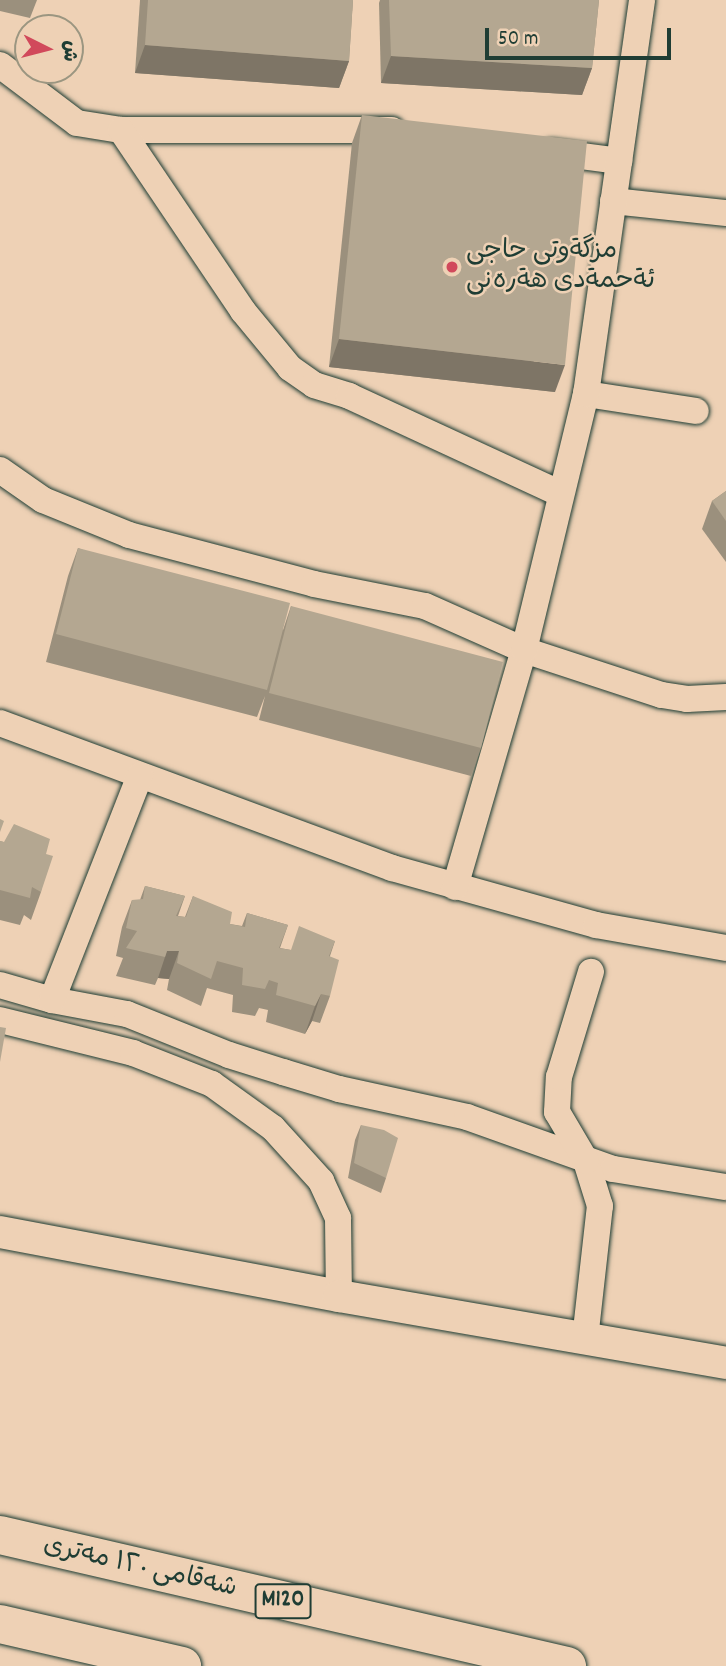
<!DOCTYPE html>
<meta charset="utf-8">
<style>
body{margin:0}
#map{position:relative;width:726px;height:1666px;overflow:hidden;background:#eed1b5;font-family:Dekko,"Playpen Sans Arabic",sans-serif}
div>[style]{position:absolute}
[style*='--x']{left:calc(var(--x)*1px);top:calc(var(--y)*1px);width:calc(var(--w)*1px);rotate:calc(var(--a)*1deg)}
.roads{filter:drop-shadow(0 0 2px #1f3d34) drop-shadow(0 0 2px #1f3d34)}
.minor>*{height:26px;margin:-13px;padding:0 13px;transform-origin:13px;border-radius:13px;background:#eed1b5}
.tertiary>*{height:32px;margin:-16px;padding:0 16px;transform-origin:16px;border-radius:16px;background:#eed1b5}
.motorway>*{height:38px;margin:-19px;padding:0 19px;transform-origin:19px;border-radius:19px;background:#eed1b5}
.wall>*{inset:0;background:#9b907d}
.shaded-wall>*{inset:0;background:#7e7566}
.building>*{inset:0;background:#b4a791}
.dots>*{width:19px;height:19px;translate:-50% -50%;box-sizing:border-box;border:4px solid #eed1b5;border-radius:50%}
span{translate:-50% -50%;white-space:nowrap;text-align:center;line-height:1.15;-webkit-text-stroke:5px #eed1b5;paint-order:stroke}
.shield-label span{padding:2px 5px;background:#eed1b5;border:2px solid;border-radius:5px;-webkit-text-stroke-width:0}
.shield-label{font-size:24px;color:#1f3d34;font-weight:700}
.poi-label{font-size:26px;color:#1f3d34}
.left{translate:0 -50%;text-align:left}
.street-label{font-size:26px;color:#1f3d34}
.north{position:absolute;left:14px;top:14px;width:70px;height:70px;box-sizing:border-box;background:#eed1b5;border:2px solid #9b9681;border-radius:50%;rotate:96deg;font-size:19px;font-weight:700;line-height:28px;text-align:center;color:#1f3d34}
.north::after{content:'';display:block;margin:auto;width:24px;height:32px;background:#d1495b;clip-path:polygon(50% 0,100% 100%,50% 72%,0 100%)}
.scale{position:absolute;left:485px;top:28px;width:186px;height:32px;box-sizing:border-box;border:4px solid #1f3d34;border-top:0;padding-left:9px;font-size:21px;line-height:24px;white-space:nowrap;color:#1f3d34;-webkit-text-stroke:5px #eed1b5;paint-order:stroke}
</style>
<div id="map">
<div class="roads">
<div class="minor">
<div style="--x:0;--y:65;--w:96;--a:37"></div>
<div style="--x:77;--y:123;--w:45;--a:9"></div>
<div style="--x:121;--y:130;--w:271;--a:0"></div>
<div style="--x:121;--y:130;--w:218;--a:56"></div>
<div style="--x:243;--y:311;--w:74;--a:50.5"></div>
<div style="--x:290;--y:368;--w:29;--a:35"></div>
<div style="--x:314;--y:385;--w:37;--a:17"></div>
<div style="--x:349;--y:396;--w:231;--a:24.8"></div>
<div style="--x:551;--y:152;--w:69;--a:7.5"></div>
<div style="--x:613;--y:201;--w:114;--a:6.1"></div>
<div style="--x:586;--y:394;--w:111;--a:8.8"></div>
<div style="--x:0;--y:470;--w:52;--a:34.9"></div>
<div style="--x:43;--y:500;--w:93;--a:22.1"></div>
<div style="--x:129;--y:535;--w:191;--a:14.8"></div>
<div style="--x:314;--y:584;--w:113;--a:11.2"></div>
<div style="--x:425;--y:606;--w:108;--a:24"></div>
<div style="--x:524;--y:650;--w:145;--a:18.1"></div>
<div style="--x:662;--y:695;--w:25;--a:9"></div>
<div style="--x:687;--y:699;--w:39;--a:-3"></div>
<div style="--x:0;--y:723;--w:418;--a:20.3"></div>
<div style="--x:392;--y:868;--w:212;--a:15.6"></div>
<div style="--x:596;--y:925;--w:132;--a:10"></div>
<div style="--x:455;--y:887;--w:247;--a:-73.8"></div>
<div style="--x:524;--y:650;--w:263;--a:-76.4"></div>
<div style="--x:586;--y:394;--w:398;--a:-81.9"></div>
<div style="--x:0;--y:985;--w:54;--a:16.1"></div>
<div style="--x:52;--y:1000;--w:76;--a:10.6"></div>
<div style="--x:127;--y:1014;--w:110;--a:21.9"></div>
<div style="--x:229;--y:1055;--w:57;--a:17.5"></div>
<div style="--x:283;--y:1072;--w:59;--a:16.9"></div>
<div style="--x:339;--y:1089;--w:131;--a:12.3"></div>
<div style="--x:467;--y:1117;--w:155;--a:19.6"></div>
<div style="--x:613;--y:1169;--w:114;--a:9.1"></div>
<div style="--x:52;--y:1000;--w:241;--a:-68.6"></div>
<div style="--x:0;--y:1020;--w:137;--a:13.9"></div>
<div style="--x:133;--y:1053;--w:85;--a:21.4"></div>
<div style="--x:212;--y:1084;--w:75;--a:35.8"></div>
<div style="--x:273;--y:1128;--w:72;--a:47.8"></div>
<div style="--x:321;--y:1181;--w:41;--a:65.3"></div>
<div style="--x:338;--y:1218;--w:78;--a:89.3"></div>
<div style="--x:585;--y:1339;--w:134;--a:-83.6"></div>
<div style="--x:600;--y:1206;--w:47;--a:-107.3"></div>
<div style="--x:586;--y:1161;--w:57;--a:-120.6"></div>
<div style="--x:557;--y:1112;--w:35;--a:-87"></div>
<div style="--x:559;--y:1077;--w:110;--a:-73.1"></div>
</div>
<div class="tertiary">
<div style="--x:0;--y:1232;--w:345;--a:10.7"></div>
<div style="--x:339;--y:1296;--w:393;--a:9.8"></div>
</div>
<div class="motorway">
<div style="--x:0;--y:1535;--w:582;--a:13.01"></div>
<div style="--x:0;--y:1624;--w:187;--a:13"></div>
</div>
</div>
<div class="wall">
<div style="clip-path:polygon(0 0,37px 0,30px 18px,0 11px)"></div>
<div style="clip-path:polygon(140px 0,353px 0,349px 61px,339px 88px,135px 73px)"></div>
<div style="clip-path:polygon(380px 0,599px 0,592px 68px,582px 95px,381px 83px,379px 3px)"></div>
<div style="clip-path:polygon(362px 115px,555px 392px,329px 367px,352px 143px)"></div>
<div style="clip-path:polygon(726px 491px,726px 562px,702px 529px,712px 501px)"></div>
<div style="clip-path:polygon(78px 548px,283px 630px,291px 606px,481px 748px,471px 776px,259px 720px,265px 696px,257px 717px,46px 662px,68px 576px)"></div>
<div style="clip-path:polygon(0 841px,46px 854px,41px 892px,31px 920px,24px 915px,20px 925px,0 920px)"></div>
<div style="clip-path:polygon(145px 886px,185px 896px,178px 916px,185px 917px,193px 896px,230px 924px,242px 926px,247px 913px,288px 925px,280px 948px,291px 950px,335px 941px,330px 956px,330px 996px,320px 1023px,312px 1021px,305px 1034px,266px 1022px,268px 1010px,259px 1008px,255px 1016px,232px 1012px,233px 995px,207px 988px,201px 1006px,167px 990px,169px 979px,158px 978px,155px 985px,116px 976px,123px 958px,116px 956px,122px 927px,132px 900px,140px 900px)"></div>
<div style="clip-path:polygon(361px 1125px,386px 1178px,381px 1193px,348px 1178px,355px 1140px)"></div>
</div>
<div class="shaded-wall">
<div style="clip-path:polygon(145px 45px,349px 61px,339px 88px,135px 73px)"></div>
<div style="clip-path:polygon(391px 56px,592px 68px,582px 95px,381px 83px)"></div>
<div style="clip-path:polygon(339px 339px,565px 365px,555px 392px,329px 367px)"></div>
<div style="clip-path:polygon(167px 951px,179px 951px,169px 979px,158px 978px)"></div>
<div style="clip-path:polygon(321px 994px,312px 1021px,305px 1034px,315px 1006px)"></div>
</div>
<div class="building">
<div style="clip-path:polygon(148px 0,353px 0,349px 61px,145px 45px)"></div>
<div style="clip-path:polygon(389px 0,599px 0,592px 68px,391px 56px)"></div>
<div style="clip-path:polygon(362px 115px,587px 141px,565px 365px,339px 339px)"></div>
<div style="clip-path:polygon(726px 491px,726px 521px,712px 501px)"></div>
<div style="clip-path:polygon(78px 548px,290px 603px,267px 690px,56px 634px)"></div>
<div style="clip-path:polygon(291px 606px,503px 662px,481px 748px,269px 693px)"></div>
<div style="clip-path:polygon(0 819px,4px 821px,0 832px)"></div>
<div style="clip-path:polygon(14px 824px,50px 839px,46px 854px,53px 856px,41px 892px,32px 887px,30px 898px,0 890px,0 841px,4px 842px)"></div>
<div style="clip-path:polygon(145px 886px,185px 896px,176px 916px,186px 917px,193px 896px,232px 912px,230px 924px,245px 927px,247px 913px,288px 925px,279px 948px,291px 950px,299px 926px,335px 941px,329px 956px,339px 960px,330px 996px,321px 994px,315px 1006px,276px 995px,278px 983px,269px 980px,265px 989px,242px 985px,243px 968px,217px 961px,211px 979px,177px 963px,179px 951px,167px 951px,165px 957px,126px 948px,137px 931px,126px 928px,132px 900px,143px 899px)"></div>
<div style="clip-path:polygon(0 1027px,6px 1028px,0 1062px)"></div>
<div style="clip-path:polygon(361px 1125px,384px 1130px,398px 1138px,386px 1178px,354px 1163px)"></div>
</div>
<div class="dots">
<div style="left:452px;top:267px;background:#d1495b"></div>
</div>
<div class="shield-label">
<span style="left:283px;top:1601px">M120</span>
</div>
<div class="poi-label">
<span class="left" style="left:466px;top:267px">مزگةوتی حاجی<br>ئةحمةدی هةرەنی</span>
</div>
<div class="street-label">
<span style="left:140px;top:1568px;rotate:13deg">شەقامی ١٢٠ مەتری</span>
</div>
<div class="north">ش</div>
<div class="scale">50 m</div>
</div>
